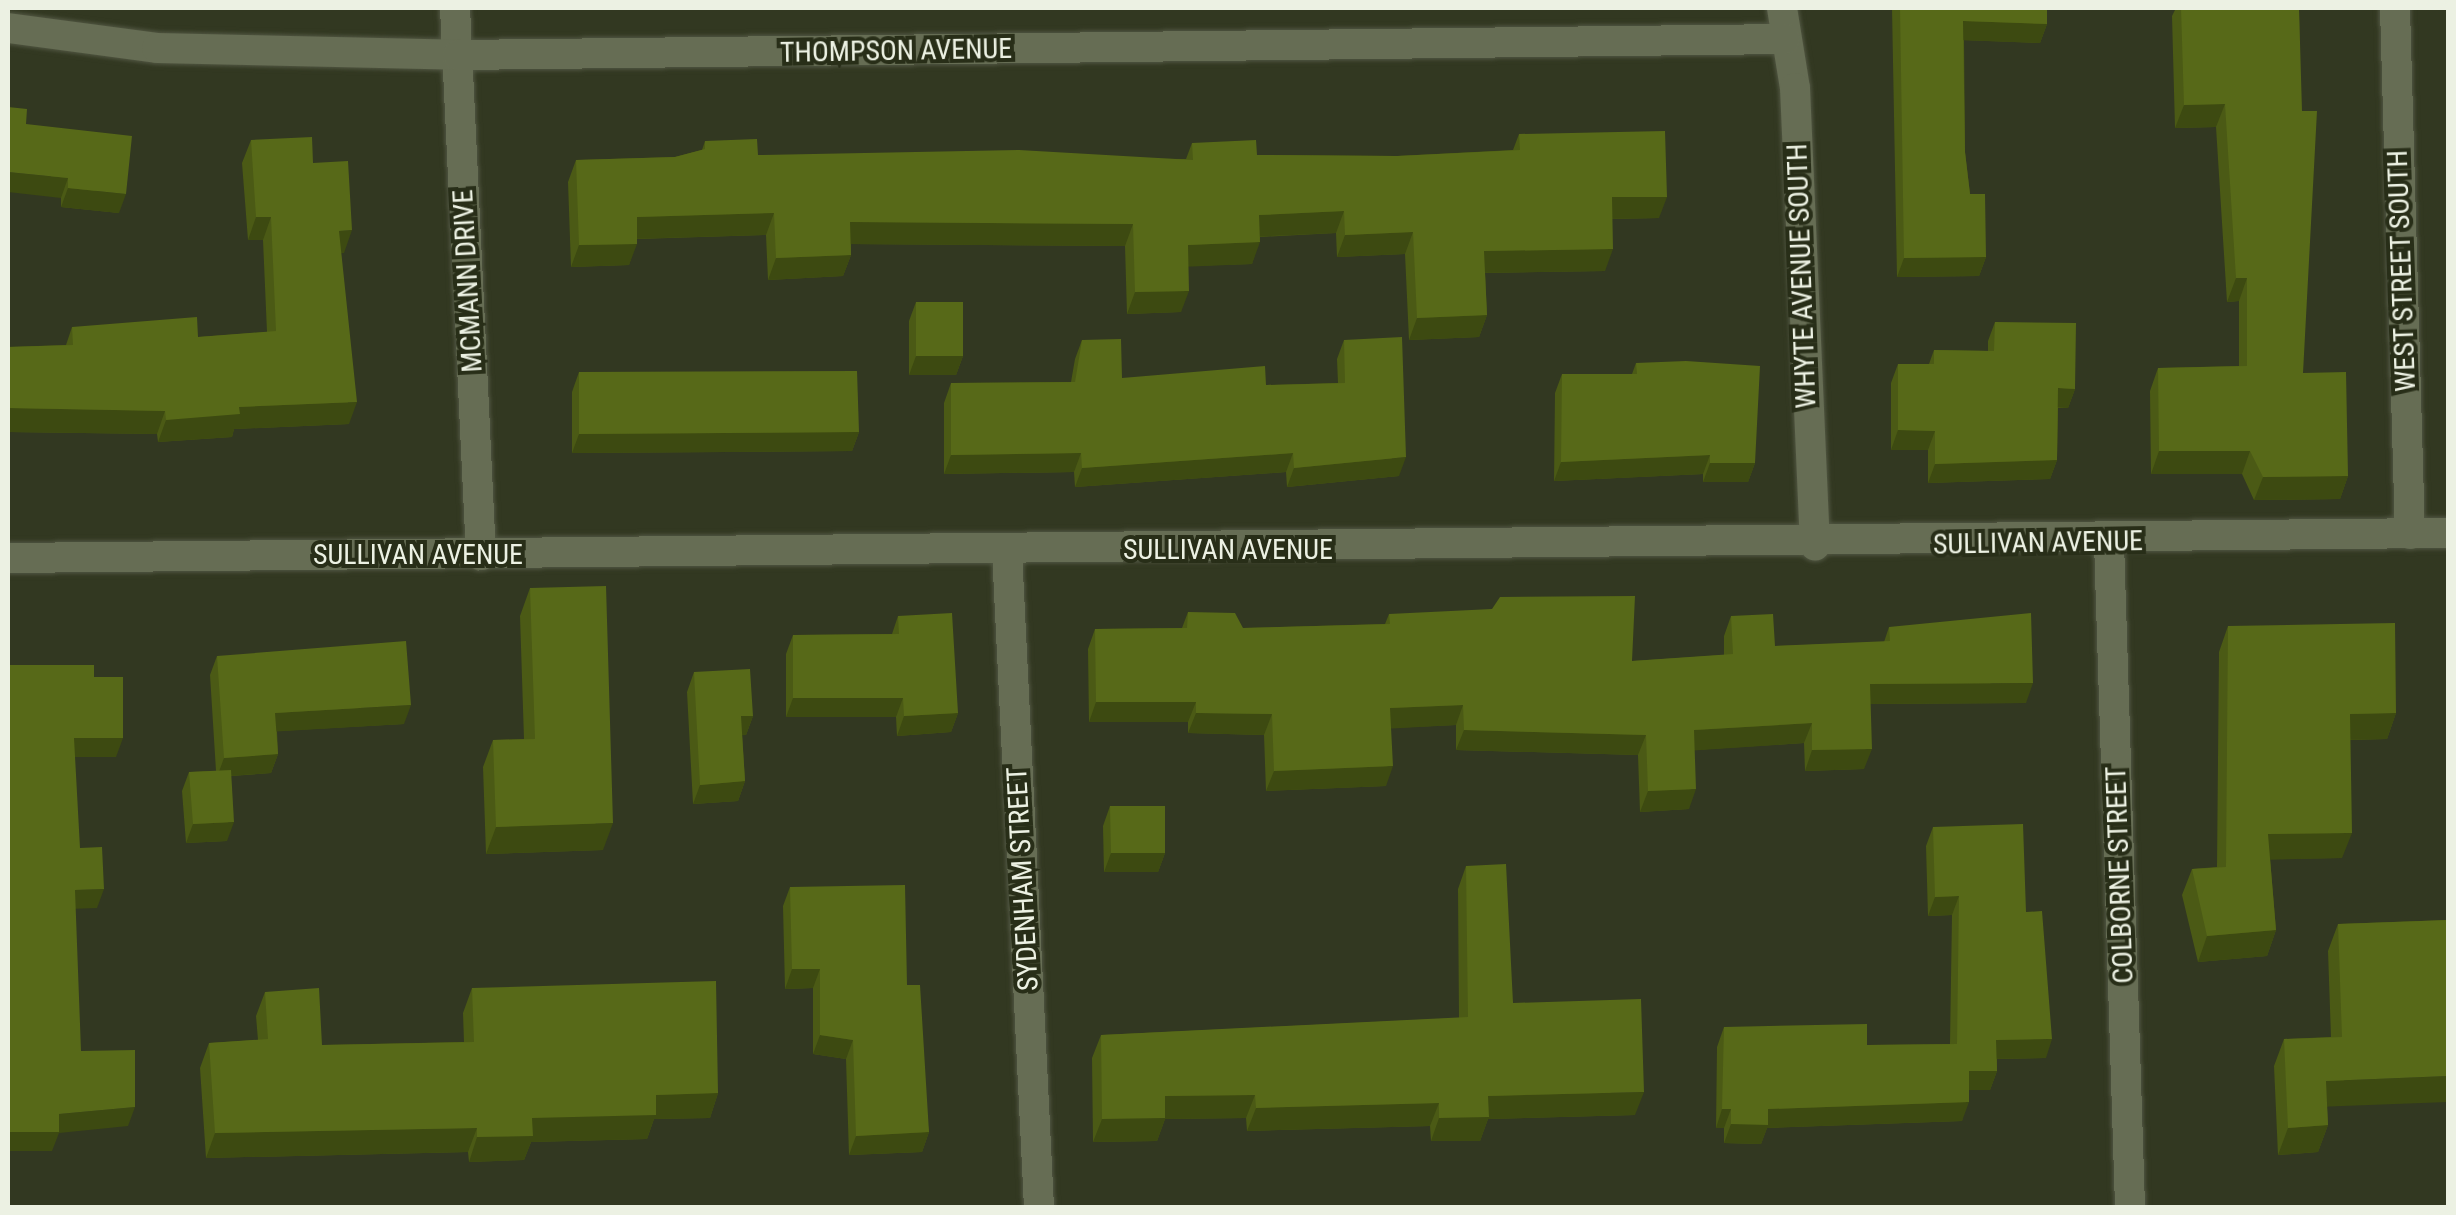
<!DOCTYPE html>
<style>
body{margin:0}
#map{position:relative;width:2456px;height:1215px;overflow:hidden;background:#323821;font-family:"Roboto Condensed",sans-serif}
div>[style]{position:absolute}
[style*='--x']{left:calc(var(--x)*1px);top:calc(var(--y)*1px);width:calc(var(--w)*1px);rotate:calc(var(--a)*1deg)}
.roads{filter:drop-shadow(0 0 2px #515642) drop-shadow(0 0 2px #515642)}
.street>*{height:30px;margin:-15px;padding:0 15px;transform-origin:15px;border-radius:15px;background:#666d54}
.secondary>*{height:30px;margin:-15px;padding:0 15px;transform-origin:15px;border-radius:15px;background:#666d54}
.wall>*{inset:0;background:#4b5a15}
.shaded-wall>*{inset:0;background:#3d4a11}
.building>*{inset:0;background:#576918}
span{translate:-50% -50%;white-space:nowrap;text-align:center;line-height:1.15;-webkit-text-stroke:8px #282e18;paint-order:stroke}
.street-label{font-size:28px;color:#ecf1e3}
.frame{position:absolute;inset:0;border:10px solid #ecf1e3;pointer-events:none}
</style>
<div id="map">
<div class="roads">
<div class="street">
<div style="--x:455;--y:8;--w:548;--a:87.28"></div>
<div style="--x:1782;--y:8;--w:81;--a:80.8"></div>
<div style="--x:1795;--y:88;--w:458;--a:87.5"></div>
<div style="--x:2395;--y:8;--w:526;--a:88.37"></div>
<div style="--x:8;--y:28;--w:150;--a:7.6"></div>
<div style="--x:157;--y:48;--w:301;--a:1.3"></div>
<div style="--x:458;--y:55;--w:1327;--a:-0.69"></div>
<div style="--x:2109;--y:542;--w:666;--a:88.19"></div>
<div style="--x:1007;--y:551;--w:658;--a:87.21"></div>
</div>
<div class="secondary">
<div style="--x:8;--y:558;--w:2440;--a:-0.59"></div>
</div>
</div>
<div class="wall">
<div style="clip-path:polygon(1892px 8px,2047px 8px,2047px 24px,2040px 43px,1964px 40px,1965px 152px,1970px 194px,1986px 257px,1979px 276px,1897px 277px)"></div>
<div style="clip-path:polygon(2176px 8px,2299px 8px,2303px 373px,2348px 476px,2340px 499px,2254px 500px,2242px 474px,2151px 474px,2150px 391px,2158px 368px,2239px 366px,2239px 301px,2227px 302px,2216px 127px,2175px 128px,2172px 16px)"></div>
<div style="clip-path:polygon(26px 124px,119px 213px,61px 207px,61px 198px)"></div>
<div style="clip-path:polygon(1519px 134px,1659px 218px,1612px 219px,1605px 271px,1485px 273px,1487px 315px,1479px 337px,1409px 340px,1405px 254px,1337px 257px,1336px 233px,1260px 237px,1252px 264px,1188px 266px,1181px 312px,1127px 314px,1125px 246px,851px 244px,851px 255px,843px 276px,768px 280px,766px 235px,637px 239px,629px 265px,571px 267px,568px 182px,576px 160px,675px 157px,702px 150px,705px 141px,758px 155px,1186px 159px,1192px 143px,1257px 155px,1397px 156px,1513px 150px)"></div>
<div style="clip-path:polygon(251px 140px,313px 163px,344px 253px,341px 253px,349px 424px,234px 429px,232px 437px,158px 442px,157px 434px,8px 432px,8px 347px,66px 345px,72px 327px,198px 337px,267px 332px,263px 240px,248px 240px,242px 163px)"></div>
<div style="clip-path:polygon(916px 302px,963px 356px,956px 375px,909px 375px,909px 321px)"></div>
<div style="clip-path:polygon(1995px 322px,2075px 389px,2068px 408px,2058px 408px,2057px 460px,2050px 479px,1928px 483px,1928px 450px,1891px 450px,1891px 383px,1898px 364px,1929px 364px,1934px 350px,1988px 351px,1988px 341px)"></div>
<div style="clip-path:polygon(1082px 340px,1122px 378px,1266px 385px,1338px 383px,1337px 359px,1344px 340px,1399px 476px,1287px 487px,1286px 472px,1075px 487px,1074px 472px,944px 474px,944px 403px,951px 383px,1071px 382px,1075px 359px)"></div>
<div style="clip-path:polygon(1636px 363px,1755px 463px,1748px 482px,1703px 482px,1703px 474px,1554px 481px,1555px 393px,1562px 374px,1632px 374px)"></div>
<div style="clip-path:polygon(579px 372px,859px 432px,852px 451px,572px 453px,572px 392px)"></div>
<div style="clip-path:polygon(530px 588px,603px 850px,486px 854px,483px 767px,493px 740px,524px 739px,520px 616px)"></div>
<div style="clip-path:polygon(1188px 612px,1243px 628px,1385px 624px,1389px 614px,1632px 661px,1724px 655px,1724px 636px,1731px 616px,1775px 646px,1884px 642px,1889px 627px,2026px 703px,1870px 704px,1864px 769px,1805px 771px,1804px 743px,1694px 750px,1689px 809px,1640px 812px,1638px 755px,1456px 750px,1456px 725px,1391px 728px,1386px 786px,1266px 791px,1264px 735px,1188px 733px,1188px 722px,1089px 722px,1088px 649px,1095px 629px,1182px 628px)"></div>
<div style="clip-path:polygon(898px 616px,958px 713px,951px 732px,897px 736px,896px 717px,786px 717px,786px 654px,793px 635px,892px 634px)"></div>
<div style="clip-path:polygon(2228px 626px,2396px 713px,2387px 739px,2350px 740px,2342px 858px,2270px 859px,2276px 930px,2267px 956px,2198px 962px,2182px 895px,2192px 869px,2217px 867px,2219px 652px)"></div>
<div style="clip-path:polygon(217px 656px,404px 724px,277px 731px,278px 754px,271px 773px,231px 776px,227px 841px,186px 843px,182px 791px,189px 772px,216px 771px,210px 675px)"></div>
<div style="clip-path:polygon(694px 672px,753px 716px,746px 735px,742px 735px,745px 781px,738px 801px,693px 804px,687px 692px)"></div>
<div style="clip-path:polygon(1110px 806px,1165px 853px,1158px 872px,1104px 872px,1103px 826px)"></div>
<div style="clip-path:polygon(1933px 827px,2026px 912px,2046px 1058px,1997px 1059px,1997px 1071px,1990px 1090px,1969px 1090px,1962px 1121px,1767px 1128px,1761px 1144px,1724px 1143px,1724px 1128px,1716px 1128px,1717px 1047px,1724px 1027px,1867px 1045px,1950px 1044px,1952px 915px,1928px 916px,1926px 846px)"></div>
<div style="clip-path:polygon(1466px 866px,1513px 1003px,1635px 1115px,1488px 1119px,1480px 1141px,1431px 1141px,1430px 1126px,1247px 1131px,1246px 1118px,1165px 1119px,1157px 1141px,1093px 1142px,1092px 1058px,1101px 1035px,1459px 1018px,1458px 889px)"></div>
<div style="clip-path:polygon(790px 887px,907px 985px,929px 1132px,922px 1152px,849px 1155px,846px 1059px,813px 1054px,813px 988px,785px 989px,783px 906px)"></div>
<div style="clip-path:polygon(2448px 920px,2327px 1107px,2328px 1125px,2318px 1152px,2278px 1155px,2274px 1066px,2284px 1039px,2331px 1037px,2328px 951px,2338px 924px)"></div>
<div style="clip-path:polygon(472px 988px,718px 1093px,710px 1118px,654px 1119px,647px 1139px,531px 1142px,524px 1160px,469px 1162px,468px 1152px,206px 1158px,200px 1068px,209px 1043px,258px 1040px,256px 1016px,265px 992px,322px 1045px,464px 1042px,463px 1013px)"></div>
</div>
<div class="shaded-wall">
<div style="clip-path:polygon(1963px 21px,2047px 24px,2040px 43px,1956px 40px)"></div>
<div style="clip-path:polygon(2225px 104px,2216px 127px,2175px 128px,2184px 105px)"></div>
<div style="clip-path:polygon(8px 172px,68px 178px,61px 198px,8px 192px)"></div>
<div style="clip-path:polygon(68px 188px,126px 194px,119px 213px,61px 207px)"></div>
<div style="clip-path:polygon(1612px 197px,1667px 197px,1659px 218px,1604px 219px)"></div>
<div style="clip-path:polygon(1344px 211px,1336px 233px,1251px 237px,1259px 215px)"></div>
<div style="clip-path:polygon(774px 213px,766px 235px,629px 239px,637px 217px)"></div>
<div style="clip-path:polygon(256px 217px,271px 217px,263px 240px,248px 240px)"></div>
<div style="clip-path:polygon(850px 222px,1133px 224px,1125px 246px,842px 244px)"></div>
<div style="clip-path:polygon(352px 230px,344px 253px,331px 254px,339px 231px)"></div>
<div style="clip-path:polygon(1413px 232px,1405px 254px,1337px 257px,1345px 235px)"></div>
<div style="clip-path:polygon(1260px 242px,1252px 264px,1180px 267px,1188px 245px)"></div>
<div style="clip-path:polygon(637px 244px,629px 265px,571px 267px,579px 245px)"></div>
<div style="clip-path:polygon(1613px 249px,1605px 271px,1476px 273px,1484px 251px)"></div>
<div style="clip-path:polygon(851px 255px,843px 276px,768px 280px,776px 258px)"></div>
<div style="clip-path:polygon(1986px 257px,1979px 276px,1897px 277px,1904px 258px)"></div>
<div style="clip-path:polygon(2236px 278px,2247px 278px,2239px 301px,2227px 302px)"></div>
<div style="clip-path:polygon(1189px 291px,1181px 312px,1127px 314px,1135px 292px)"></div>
<div style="clip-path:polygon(1487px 315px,1479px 337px,1409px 340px,1417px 318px)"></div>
<div style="clip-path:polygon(916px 356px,963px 356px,956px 375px,909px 375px)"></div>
<div style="clip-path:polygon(2058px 388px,2075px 389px,2068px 408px,2051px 407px)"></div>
<div style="clip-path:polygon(357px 402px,349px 424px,234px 429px,232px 437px,158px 442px,166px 420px,239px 407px)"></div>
<div style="clip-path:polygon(8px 408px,165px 411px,157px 434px,8px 432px)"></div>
<div style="clip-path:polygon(1898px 430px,1935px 431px,1928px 450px,1891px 450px)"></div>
<div style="clip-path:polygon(859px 432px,852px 451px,572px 453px,579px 434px)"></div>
<div style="clip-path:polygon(2159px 451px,2250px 451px,2242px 474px,2151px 474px)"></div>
<div style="clip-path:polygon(1081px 453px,1074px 472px,944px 474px,951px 455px)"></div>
<div style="clip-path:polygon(1293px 453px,1286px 472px,1075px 487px,1082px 468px)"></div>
<div style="clip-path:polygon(1710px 455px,1703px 474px,1554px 481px,1561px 462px)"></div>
<div style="clip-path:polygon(1406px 457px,1399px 476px,1287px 487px,1294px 468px)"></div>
<div style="clip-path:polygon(2057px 460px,2050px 479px,1928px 483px,1935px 464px)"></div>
<div style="clip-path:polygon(1710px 463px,1755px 463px,1748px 482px,1703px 482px)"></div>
<div style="clip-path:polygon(2348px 476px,2340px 499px,2254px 500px,2263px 477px)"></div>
<div style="clip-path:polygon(2033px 683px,2026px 703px,1862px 704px,1870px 684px)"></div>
<div style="clip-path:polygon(793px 698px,903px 698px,896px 717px,786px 717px)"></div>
<div style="clip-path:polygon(1096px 702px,1196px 702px,1188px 722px,1089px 722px)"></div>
<div style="clip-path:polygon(411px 705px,404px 724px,268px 732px,275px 713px)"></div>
<div style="clip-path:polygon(1463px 705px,1456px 725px,1383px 729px,1390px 708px)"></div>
<div style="clip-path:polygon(958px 713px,951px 732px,897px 736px,904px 716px)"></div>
<div style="clip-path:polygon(1196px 713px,1272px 714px,1264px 735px,1188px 733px)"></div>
<div style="clip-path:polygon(2396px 713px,2387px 739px,2340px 740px,2350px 714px)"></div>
<div style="clip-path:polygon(741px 716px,753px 716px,746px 735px,734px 736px)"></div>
<div style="clip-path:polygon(1812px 723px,1804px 743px,1686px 751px,1694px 730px)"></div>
<div style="clip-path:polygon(1464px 730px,1646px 735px,1638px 755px,1456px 750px)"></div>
<div style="clip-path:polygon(74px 738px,123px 738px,116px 757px,67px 757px)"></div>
<div style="clip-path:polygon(1872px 749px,1864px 769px,1805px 771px,1812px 750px)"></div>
<div style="clip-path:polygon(278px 754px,271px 773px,217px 777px,224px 758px)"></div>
<div style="clip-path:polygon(1393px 766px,1386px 786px,1266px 791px,1274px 771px)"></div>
<div style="clip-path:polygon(745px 781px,738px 801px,693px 804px,700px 785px)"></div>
<div style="clip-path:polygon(1696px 789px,1689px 809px,1640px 812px,1648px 791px)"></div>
<div style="clip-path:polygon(234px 822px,227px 841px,186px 843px,193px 824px)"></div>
<div style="clip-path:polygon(613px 823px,603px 850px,486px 854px,496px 827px)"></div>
<div style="clip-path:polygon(2352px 833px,2342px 858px,2259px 860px,2268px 834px)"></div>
<div style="clip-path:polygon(1111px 853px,1165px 853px,1158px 872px,1104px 872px)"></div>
<div style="clip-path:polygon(104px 889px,97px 908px,68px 909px,75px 890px)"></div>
<div style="clip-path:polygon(1959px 896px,1952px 915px,1928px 916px,1935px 897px)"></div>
<div style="clip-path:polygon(2276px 930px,2267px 956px,2198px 962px,2207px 936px)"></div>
<div style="clip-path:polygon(792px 969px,820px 969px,813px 988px,785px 989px)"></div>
<div style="clip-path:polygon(820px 1035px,853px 1040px,846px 1059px,813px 1054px)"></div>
<div style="clip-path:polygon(2052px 1039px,2046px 1058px,1989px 1059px,1996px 1040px)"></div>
<div style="clip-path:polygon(1969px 1071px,1997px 1071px,1990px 1090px,1962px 1090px)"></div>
<div style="clip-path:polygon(2448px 1076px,2448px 1102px,2316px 1107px,2326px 1081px)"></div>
<div style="clip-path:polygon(1644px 1092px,1635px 1115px,1488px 1119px,1480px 1141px,1431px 1141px,1439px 1118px,1488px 1096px)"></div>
<div style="clip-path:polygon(718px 1093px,710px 1118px,654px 1119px,647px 1139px,531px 1142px,524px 1160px,469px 1162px,477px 1137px,532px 1118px,656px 1095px)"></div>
<div style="clip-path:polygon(1255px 1095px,1246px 1118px,1165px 1119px,1157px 1141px,1093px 1142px,1102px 1119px,1165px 1096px)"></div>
<div style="clip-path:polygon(1969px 1102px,1962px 1121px,1767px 1128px,1761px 1144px,1724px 1143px,1731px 1124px,1768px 1109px)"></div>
<div style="clip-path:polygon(1439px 1103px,1430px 1126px,1247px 1131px,1256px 1108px)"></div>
<div style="clip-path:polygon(135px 1107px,128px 1126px,59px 1133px,52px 1151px,8px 1151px,8px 1132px,59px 1114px)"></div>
<div style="clip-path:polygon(1722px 1109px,1731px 1109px,1724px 1128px,1716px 1128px)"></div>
<div style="clip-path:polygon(2328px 1125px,2318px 1152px,2278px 1155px,2288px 1128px)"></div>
<div style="clip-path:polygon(477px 1128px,468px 1152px,206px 1158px,215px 1133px)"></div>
<div style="clip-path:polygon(929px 1132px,922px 1152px,849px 1155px,856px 1136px)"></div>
</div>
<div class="building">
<div style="clip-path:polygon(1900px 8px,2047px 8px,2047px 24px,1963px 21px,1965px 152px,1970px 194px,1985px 194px,1986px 257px,1904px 258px)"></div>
<div style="clip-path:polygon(2181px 8px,2299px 8px,2302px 111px,2317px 111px,2303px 373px,2346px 372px,2348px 476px,2263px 477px,2250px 451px,2159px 451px,2158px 368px,2247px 366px,2247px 278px,2236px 278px,2225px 104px,2184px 105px)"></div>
<div style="clip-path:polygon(8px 107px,27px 109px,26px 124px,132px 136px,126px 194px,68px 188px,68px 178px,8px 172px)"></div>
<div style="clip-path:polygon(1665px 131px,1667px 197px,1612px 197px,1613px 249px,1484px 251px,1487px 315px,1417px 318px,1413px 232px,1345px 235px,1344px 211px,1259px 215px,1260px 242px,1188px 245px,1189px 291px,1135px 292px,1133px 224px,850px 222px,851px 255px,776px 258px,774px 213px,637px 217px,637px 244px,579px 245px,576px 160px,675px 157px,705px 149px,705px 141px,757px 139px,758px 155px,1019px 150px,1193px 160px,1192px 143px,1256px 140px,1257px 155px,1397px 156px,1520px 150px,1519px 134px)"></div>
<div style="clip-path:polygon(312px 137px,313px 163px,348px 161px,352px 230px,339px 231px,357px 402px,239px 407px,240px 414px,166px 420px,165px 411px,8px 408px,8px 347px,73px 345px,72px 327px,197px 317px,198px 337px,276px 331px,271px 217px,256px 217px,251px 140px)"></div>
<div style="clip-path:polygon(916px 302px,963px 302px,963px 356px,916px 356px)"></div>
<div style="clip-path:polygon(1995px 322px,2076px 323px,2075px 389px,2058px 388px,2057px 460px,1935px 464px,1935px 431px,1898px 430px,1898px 364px,1934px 364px,1934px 350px,1994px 351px)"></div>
<div style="clip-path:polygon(1402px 337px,1406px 457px,1294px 468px,1293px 453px,1082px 468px,1081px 453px,951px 455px,951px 383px,1075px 382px,1082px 340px,1121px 339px,1122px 378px,1265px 366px,1266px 385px,1345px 383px,1344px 340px)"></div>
<div style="clip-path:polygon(1686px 361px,1760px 366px,1755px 463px,1710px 463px,1710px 455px,1561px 462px,1562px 374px,1637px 374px,1636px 363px)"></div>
<div style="clip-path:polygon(857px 371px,859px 432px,579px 434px,579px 372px)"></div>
<div style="clip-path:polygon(606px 586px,613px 823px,496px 827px,493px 740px,535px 739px,530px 588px)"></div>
<div style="clip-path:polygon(1635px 596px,1632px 661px,1733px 654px,1731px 616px,1773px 614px,1775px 646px,1890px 641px,1889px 627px,2031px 613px,2033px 683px,1870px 684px,1872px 749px,1812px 750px,1812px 723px,1694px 730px,1696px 789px,1648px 791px,1646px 735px,1464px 730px,1463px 705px,1390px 708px,1393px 766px,1274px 771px,1272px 714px,1196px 713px,1196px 702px,1096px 702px,1095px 629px,1187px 628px,1188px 612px,1235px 613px,1243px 628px,1390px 624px,1389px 614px,1492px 609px,1500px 597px)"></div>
<div style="clip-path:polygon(952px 613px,958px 713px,904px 716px,903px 698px,793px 698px,793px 635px,899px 634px,898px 616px)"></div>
<div style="clip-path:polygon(2395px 623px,2396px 713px,2350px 714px,2352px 833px,2268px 834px,2276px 930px,2207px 936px,2192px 869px,2226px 867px,2228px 626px)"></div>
<div style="clip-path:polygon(406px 641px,411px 705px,275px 713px,278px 754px,224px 758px,217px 656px)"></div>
<div style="clip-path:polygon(8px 665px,94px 665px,94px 677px,123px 677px,123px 738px,74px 738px,80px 848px,102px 847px,104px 889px,75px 890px,81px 1051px,135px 1050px,135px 1107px,59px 1114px,59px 1132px,8px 1132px)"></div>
<div style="clip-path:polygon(750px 669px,753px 716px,741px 716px,745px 781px,700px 785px,694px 672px)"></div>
<div style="clip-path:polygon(231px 770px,234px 822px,193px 824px,189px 772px)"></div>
<div style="clip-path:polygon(1110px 806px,1165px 806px,1165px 853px,1111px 853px)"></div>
<div style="clip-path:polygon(2023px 824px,2026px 912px,2042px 911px,2052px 1039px,1996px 1040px,1997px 1071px,1969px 1071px,1969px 1102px,1768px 1109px,1768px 1125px,1731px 1124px,1731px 1109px,1722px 1109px,1724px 1027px,1867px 1024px,1867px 1045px,1957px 1044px,1959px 896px,1935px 897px,1933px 827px)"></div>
<div style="clip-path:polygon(1506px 864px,1513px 1003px,1641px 999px,1644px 1092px,1488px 1096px,1489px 1117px,1439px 1118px,1439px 1103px,1256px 1108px,1255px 1095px,1165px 1096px,1165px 1118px,1102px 1119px,1101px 1035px,1468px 1017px,1466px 866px)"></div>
<div style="clip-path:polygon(905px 885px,907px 985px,920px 985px,929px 1132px,856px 1136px,853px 1040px,820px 1035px,820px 969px,792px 969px,790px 887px)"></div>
<div style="clip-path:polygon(2448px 920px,2448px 1076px,2326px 1081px,2328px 1125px,2288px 1128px,2284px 1039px,2342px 1037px,2338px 924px)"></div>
<div style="clip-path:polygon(716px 981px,718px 1093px,656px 1095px,656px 1115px,532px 1118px,533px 1136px,477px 1137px,477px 1128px,215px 1133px,209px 1043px,268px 1039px,265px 992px,319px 988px,322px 1045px,474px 1042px,472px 988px)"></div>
</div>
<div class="street-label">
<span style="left:896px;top:51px;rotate:-1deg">THOMPSON AVENUE</span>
<span style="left:2402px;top:271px;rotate:-92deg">WEST STREET SOUTH</span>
<span style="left:1802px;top:276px;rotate:-92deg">WHYTE AVENUE SOUTH</span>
<span style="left:468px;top:281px;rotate:-93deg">MCMANN DRIVE</span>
<span style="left:2038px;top:543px;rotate:-1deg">SULLIVAN AVENUE</span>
<span style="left:1228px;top:550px">SULLIVAN AVENUE</span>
<span style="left:418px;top:555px">SULLIVAN AVENUE</span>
<span style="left:2120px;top:875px;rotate:-92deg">COLBORNE STREET</span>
<span style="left:1023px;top:879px;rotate:-93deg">SYDENHAM STREET</span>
</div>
<div class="frame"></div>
</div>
